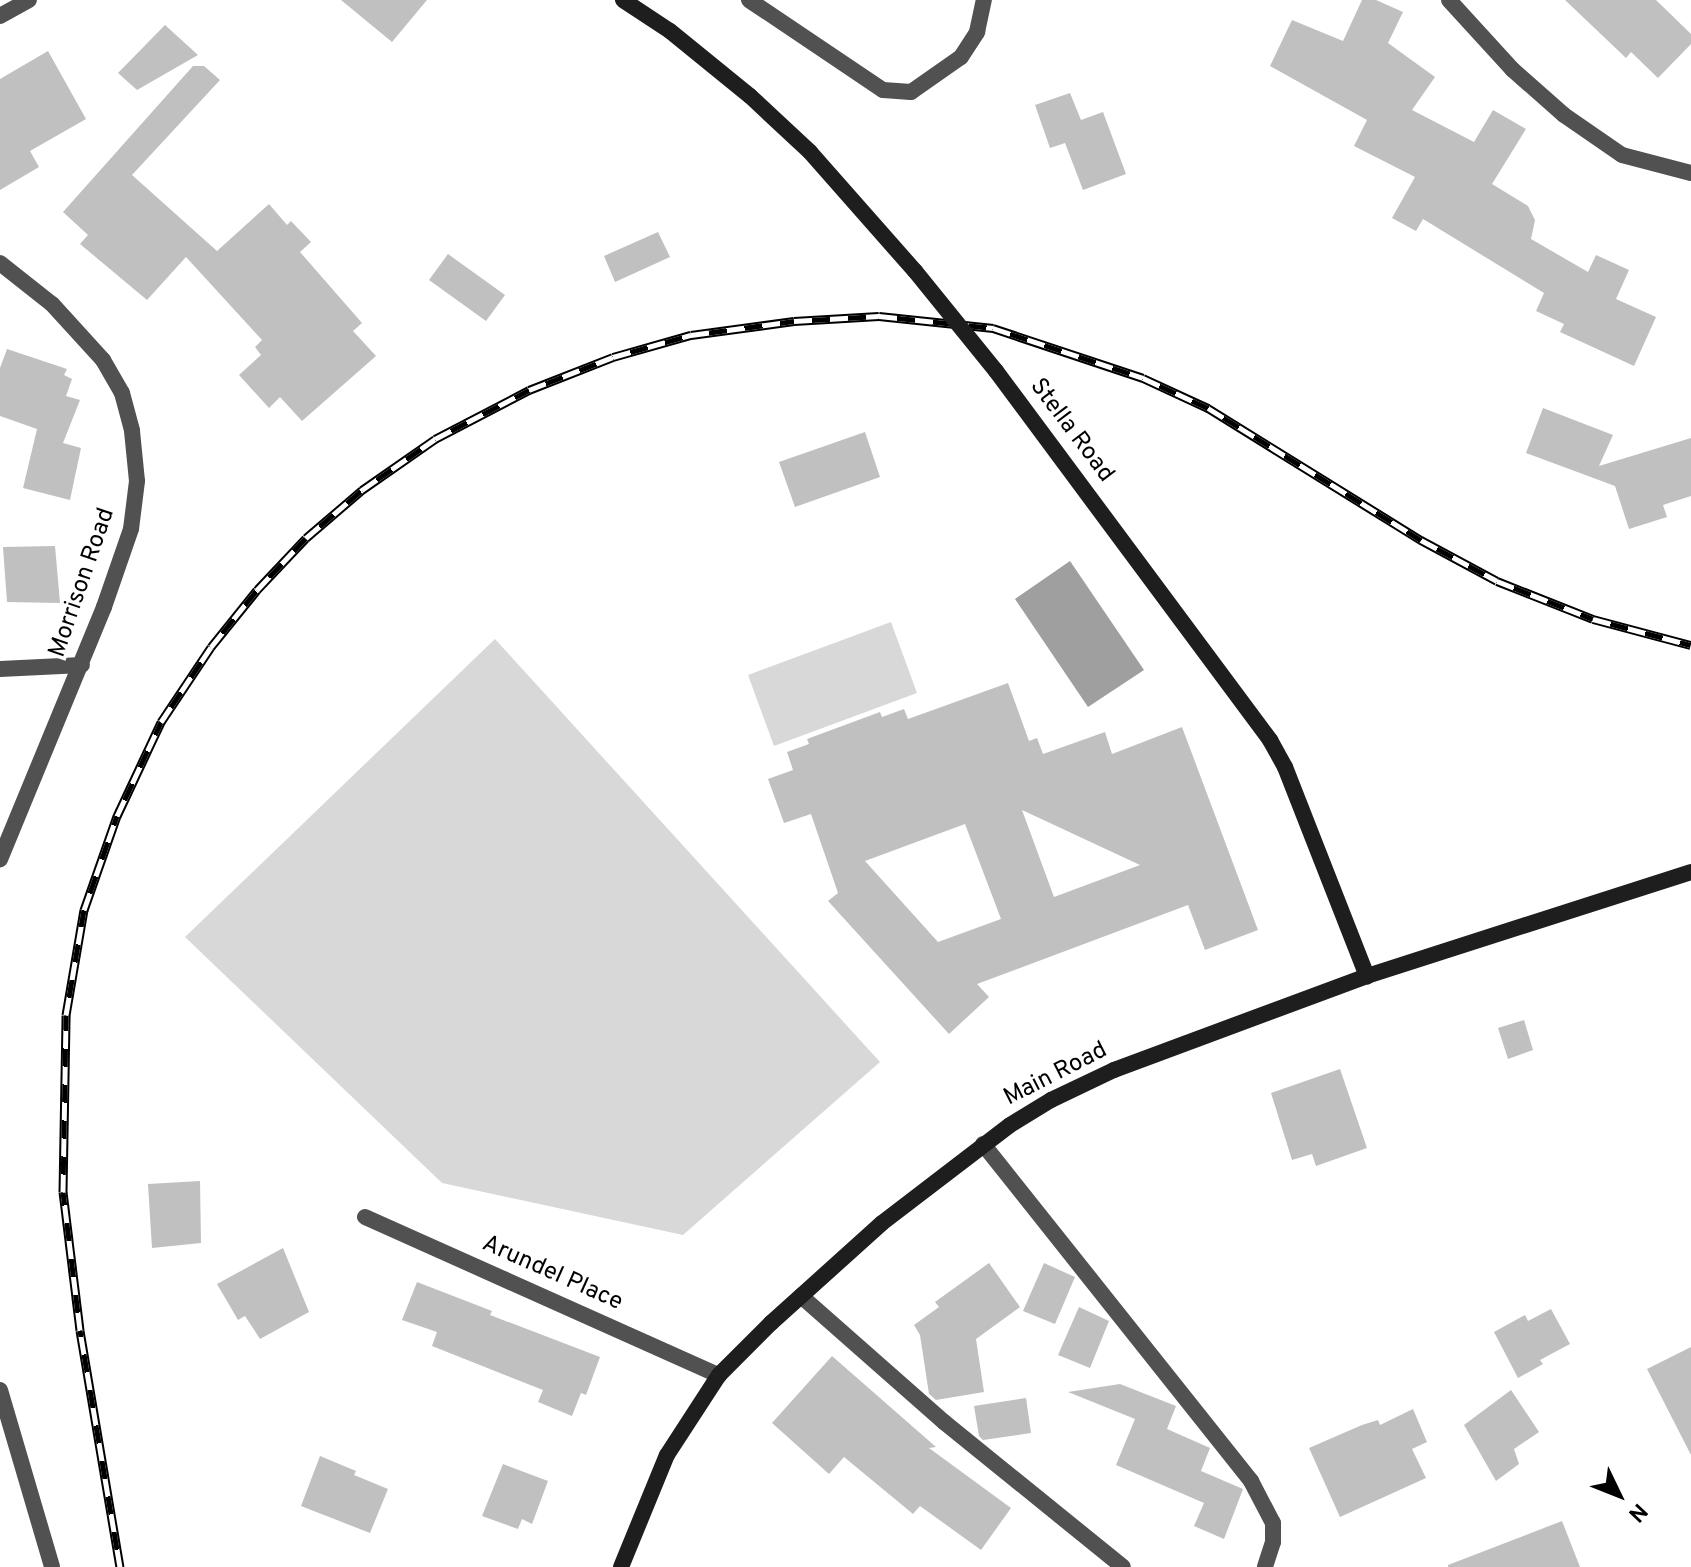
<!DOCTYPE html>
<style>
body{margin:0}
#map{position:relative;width:1691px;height:1567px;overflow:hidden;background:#fff;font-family:Overpass,sans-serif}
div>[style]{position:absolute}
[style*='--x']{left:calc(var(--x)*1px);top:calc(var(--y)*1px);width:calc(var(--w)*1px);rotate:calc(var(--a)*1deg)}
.green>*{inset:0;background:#d8d8d8}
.water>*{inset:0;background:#9f9f9f}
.building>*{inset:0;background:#c0c0c0}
.minor>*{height:16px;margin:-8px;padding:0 8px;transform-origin:8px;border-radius:8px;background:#515151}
.secondary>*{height:16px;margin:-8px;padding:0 8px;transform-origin:8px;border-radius:8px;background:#1e1e1e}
.rail>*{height:9px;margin-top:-4.5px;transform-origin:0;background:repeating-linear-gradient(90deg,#fff 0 18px,#000 0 36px);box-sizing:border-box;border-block:2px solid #000}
.secondary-bridge>*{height:16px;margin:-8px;padding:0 8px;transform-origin:8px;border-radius:8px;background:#1e1e1e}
span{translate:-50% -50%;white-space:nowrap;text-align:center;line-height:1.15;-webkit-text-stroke:7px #fff;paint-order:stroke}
.street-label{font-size:24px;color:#000}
.north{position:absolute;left:1579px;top:1455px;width:80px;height:80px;-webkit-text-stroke:6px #fff;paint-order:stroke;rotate:133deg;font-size:22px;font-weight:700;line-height:32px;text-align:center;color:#000}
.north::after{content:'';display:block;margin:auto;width:28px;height:36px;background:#000;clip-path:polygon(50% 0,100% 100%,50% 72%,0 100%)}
</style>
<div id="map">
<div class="green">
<div style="clip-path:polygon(891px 622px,917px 693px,774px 746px,748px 675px)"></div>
<div style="clip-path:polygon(495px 639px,880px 1062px,683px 1235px,442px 1183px,185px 937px)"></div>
</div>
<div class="water">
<div style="clip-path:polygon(1070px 561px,1144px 670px,1088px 707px,1015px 599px)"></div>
</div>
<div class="building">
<div style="clip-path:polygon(341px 0,427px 0,392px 42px)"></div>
<div style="clip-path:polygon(1362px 0,1376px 0,1403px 12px,1388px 43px,1435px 77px,1412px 110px,1474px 142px,1493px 110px,1526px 129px,1492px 184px,1528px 206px,1535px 220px,1531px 239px,1588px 272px,1596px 255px,1629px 270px,1616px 299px,1656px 317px,1634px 366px,1560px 332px,1564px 324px,1536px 311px,1544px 293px,1423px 219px,1416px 231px,1392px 218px,1415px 177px,1354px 146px,1367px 120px,1270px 66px,1292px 20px,1343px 41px)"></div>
<div style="clip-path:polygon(1565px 0,1656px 0,1691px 34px,1691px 44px,1658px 78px,1631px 52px,1626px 58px)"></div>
<div style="clip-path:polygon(165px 25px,198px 55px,137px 90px,118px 73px)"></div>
<div style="clip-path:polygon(48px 51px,86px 119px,30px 151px,39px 167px,0 190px,0 79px)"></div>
<div style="clip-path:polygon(193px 66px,204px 66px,220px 80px,132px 175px,217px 251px,269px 204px,287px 225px,291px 221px,311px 242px,300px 252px,362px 323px,353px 331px,376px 356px,302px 421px,280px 397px,269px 408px,239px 375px,261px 355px,255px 347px,262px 340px,186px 257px,147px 300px,80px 244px,88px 235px,63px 212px)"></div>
<div style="clip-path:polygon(1070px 93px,1081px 120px,1103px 112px,1126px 174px,1083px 190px,1065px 143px,1050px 148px,1035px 105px)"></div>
<div style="clip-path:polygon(658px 232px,670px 257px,615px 282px,604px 256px)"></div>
<div style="clip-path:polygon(448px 254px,505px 295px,486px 321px,429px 280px)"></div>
<div style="clip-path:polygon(7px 349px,67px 369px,64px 375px,72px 379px,66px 396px,80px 400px,63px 443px,81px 448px,70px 500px,23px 488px,37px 429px,0 416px,0 368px)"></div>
<div style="clip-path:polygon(1543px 408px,1613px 435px,1599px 466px,1691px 438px,1691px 496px,1663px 505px,1667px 517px,1629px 529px,1615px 486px,1526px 453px)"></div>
<div style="clip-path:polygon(865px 432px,880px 477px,795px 507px,779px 462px)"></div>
<div style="clip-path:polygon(55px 546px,60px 603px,7px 602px,3px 547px)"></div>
<div style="clip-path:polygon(evenodd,1008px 683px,1029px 741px,1037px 738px,1043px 754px,1105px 732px,1112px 754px,1182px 727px,1258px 930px,1205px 950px,1188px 905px,977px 984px,989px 997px,949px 1034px,828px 901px,838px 893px,811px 814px,784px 823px,768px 779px,793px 770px,787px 752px,809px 744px,807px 739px,880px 712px,882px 717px,904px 709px,908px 719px,1008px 683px,1022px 810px,1140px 865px,1054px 897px,1022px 810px,1008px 683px,965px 824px,1001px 919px,938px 942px,865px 861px,965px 824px)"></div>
<div style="clip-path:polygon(1524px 1020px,1533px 1050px,1508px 1059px,1498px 1028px)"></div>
<div style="clip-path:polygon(1340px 1069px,1367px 1148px,1316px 1166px,1312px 1154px,1292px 1160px,1271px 1093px)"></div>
<div style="clip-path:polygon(200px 1181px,201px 1243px,152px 1248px,148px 1184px)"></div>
<div style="clip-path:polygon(283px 1248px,309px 1312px,260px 1339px,245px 1316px,238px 1320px,217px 1284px)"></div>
<div style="clip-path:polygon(989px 1263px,1020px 1307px,976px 1339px,984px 1392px,936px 1400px,929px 1394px,920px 1335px,914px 1325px,939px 1307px,935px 1302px)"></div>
<div style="clip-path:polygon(1044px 1263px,1075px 1277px,1055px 1324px,1023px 1311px)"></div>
<div style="clip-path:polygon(417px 1282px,492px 1311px,490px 1315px,600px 1357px,586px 1395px,581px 1393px,572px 1416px,538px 1402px,543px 1390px,432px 1346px,437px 1332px,402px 1320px)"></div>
<div style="clip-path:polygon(1079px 1307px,1109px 1321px,1090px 1368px,1058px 1355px)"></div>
<div style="clip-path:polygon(1551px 1309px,1570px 1344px,1540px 1360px,1543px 1364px,1518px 1378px,1494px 1332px,1525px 1315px,1528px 1321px)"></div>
<div style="clip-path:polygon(1691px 1347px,1691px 1455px,1647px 1369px)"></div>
<div style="clip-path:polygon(832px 1356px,936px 1447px,929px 1448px,1011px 1508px,981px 1550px,920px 1506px,913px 1514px,844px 1457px,829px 1474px,772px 1423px)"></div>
<div style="clip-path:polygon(1120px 1384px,1176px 1406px,1167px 1429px,1210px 1448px,1201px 1471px,1243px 1489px,1224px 1539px,1194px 1526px,1204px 1503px,1116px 1465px,1135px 1419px,1068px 1392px)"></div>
<div style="clip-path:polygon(1511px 1390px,1539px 1432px,1514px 1449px,1519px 1464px,1496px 1481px,1464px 1425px)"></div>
<div style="clip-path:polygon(1026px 1398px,1031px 1433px,983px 1440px,979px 1436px,974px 1406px)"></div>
<div style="clip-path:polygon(1413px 1409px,1427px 1442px,1412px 1449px,1426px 1478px,1340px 1517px,1309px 1448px,1362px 1425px,1378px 1420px,1380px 1425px)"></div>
<div style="clip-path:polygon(320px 1456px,356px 1471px,354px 1475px,388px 1489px,370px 1533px,301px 1506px)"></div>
<div style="clip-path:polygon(503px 1464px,548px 1481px,532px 1524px,522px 1519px,518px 1529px,482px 1516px)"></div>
<div style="clip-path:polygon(1562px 1521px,1580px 1567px,1448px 1567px,1448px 1565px)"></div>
</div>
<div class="minor">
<div style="--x:749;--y:0;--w:161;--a:33.9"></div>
<div style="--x:883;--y:90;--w:28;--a:4"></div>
<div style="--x:911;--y:92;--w:61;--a:-35"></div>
<div style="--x:961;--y:57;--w:30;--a:-57"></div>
<div style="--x:977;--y:32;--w:33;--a:-78"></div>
<div style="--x:1449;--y:0;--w:95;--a:47.6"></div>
<div style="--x:1513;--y:70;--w:68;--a:41.4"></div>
<div style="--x:1564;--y:115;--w:70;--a:34.6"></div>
<div style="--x:1622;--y:155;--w:71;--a:14.6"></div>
<div style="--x:0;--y:16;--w:33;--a:-29"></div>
<div style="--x:0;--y:263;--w:66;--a:38.3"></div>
<div style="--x:52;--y:304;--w:76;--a:47.7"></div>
<div style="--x:103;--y:360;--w:38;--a:60"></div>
<div style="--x:122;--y:393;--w:39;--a:75"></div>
<div style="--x:132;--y:431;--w:50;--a:84.3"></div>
<div style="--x:137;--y:481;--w:48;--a:97.1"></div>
<div style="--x:131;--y:529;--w:83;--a:109.1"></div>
<div style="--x:104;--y:607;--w:273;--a:112.4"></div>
<div style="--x:0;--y:669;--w:82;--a:-2.8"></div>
<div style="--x:983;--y:1144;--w:431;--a:51.5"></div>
<div style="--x:1251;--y:1481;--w:47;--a:62.4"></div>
<div style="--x:1273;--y:1523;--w:19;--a:90"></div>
<div style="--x:1273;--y:1542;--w:26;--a:108"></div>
<div style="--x:365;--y:1217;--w:388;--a:24.1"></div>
<div style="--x:801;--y:1296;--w:191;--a:41.4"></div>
<div style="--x:944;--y:1422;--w:230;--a:39"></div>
<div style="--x:0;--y:1390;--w:184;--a:73.6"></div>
</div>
<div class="secondary">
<div style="--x:623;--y:0;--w:56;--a:33.4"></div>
<div style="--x:670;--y:31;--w:103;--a:39.1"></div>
<div style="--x:750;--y:96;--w:82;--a:43"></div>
<div style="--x:810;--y:152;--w:159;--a:48.6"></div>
<div style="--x:996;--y:371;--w:460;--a:53.4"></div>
<div style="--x:1270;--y:740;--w:31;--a:61"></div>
<div style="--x:1285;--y:767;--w:225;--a:68.6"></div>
<div style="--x:621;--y:1567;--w:121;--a:-67.7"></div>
<div style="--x:667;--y:1455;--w:95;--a:-57"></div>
<div style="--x:719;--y:1375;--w:74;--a:-45"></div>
<div style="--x:771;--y:1323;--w:149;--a:-42"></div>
<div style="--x:882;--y:1223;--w:161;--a:-37.4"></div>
<div style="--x:1010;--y:1125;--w:48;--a:-31.4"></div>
<div style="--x:1051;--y:1100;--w:70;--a:-25.5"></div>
<div style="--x:1114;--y:1070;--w:270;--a:-20.4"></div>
<div style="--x:1367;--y:976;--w:340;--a:-17.8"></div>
</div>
<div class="rail">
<div style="--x:120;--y:1567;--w:240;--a:-99.6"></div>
<div style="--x:80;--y:1330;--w:139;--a:-97"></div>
<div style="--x:63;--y:1192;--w:177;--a:-89"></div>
<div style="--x:66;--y:1015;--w:107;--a:-80.3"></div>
<div style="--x:84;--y:910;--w:100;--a:-70.7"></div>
<div style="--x:117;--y:816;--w:104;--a:-64.9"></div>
<div style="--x:161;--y:722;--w:90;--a:-56.3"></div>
<div style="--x:211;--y:647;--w:73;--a:-51.1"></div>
<div style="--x:257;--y:590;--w:71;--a:-46.7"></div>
<div style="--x:306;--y:538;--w:74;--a:-40.6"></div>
<div style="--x:362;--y:490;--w:89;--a:-34.9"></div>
<div style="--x:435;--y:439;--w:106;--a:-27.5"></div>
<div style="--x:529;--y:390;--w:90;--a:-21.4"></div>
<div style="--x:613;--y:357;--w:81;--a:-15.8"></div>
<div style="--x:691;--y:335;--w:104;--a:-7.7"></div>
<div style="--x:794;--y:321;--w:85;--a:-3.4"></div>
<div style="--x:879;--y:316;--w:115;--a:6"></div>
<div style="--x:993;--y:328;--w:158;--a:18.4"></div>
<div style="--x:1143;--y:378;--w:72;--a:24.8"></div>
<div style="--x:1208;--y:408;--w:251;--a:31.8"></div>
<div style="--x:1421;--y:540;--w:86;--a:28.3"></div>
<div style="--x:1497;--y:581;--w:103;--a:21.6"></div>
<div style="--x:1593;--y:619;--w:101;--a:14.9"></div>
</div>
<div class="secondary-bridge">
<div style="--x:915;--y:271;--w:129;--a:51"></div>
</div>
<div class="street-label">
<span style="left:1071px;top:431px;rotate:53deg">Stella Road</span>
<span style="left:83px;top:583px;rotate:-71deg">Morrison Road</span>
<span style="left:1056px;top:1075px;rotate:-27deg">Main Road</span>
<span style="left:552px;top:1274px;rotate:24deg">Arundel Place</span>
</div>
<div class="north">N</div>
</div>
